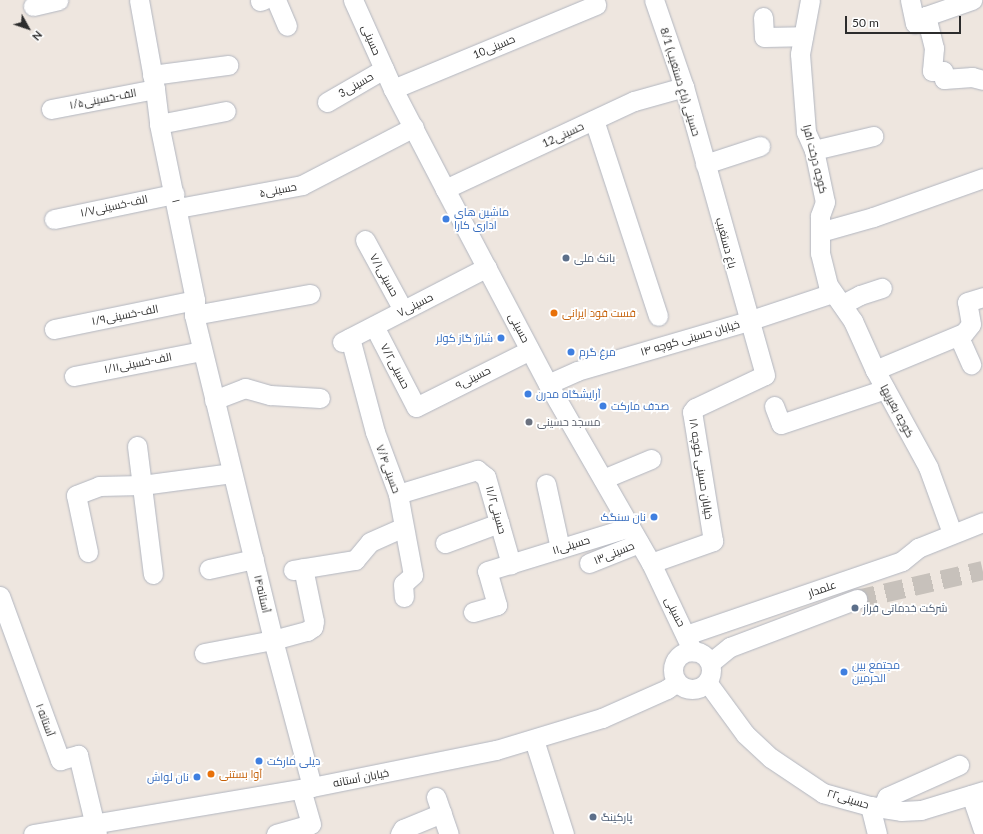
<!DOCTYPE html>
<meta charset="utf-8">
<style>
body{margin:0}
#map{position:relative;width:983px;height:834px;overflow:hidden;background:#eee6df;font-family:Lato,Cairo,sans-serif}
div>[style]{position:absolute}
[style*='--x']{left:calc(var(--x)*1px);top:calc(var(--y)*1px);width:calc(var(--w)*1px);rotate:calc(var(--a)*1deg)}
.minor-tunnel>*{height:19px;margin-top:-9.5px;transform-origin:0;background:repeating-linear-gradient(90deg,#c7c1bb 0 19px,transparent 0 29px)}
.roads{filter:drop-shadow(0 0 1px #b2b6c0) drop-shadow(0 0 1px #b2b6c0)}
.minor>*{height:19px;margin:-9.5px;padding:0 9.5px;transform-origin:9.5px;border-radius:9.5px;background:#fff}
.minor>.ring{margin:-9.5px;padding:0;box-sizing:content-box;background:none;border:19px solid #fff;border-radius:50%}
.dots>*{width:11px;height:11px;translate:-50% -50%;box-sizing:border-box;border:2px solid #fff;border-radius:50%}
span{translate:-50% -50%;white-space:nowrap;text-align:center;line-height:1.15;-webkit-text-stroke:3.5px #fff;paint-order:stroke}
.street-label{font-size:11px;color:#2c2c2c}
.shop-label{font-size:11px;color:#366cbe}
.left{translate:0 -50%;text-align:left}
.right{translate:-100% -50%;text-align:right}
.service-label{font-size:11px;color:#4e5e75}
.food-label{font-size:11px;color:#c56008}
.worship-label{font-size:11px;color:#5b616d}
.north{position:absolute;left:8px;top:8px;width:40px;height:40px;-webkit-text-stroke:3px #fff;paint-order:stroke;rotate:130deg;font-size:11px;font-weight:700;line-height:16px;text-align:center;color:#2c2c2c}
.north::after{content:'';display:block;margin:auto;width:14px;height:18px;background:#2c2c2c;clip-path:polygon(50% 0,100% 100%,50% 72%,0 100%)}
.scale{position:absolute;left:845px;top:16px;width:116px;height:18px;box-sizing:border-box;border:2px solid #2c2c2c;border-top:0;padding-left:5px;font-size:12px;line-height:14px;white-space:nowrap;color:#2c2c2c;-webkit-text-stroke:3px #fff;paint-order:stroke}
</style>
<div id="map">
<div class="minor-tunnel">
<div style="--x:857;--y:599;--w:129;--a:-13"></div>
</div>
<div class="roads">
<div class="minor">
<div style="--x:139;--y:0;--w:90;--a:79.8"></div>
<div style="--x:155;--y:89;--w:35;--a:83"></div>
<div style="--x:159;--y:124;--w:180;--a:78.4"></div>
<div style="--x:195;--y:300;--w:15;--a:94"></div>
<div style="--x:194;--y:315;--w:334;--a:76.3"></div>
<div style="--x:273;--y:640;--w:152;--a:75.1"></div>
<div style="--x:276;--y:0;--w:28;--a:67"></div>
<div style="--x:353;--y:0;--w:98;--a:65.8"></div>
<div style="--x:393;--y:89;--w:113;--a:62.5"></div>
<div style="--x:445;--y:189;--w:221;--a:62.2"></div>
<div style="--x:548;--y:384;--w:207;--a:60.1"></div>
<div style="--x:651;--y:563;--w:98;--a:64.7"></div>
<div style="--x:810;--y:0;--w:55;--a:100.5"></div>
<div style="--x:800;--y:54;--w:78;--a:85.6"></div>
<div style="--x:806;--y:132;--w:20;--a:66"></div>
<div style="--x:814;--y:150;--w:53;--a:78.1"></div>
<div style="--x:825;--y:202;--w:15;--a:110"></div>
<div style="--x:820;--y:216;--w:37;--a:90"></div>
<div style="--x:820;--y:253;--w:33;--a:76"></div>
<div style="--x:828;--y:285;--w:44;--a:55.2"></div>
<div style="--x:853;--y:321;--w:54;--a:65.8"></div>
<div style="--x:875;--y:370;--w:111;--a:61.3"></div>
<div style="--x:928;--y:467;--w:70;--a:70"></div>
<div style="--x:910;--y:0;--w:24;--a:78"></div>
<div style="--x:915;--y:23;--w:13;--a:-32"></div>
<div style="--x:926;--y:16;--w:33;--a:76"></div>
<div style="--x:934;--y:48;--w:23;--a:95"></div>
<div style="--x:932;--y:71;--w:11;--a:0"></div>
<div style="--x:943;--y:71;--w:8;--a:83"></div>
<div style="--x:944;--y:79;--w:28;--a:-4"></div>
<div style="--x:972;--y:77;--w:11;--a:15"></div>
<div style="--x:260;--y:1;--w:3;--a:-18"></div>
<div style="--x:33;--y:6;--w:26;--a:-13"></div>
<div style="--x:926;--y:16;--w:49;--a:-19.2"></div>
<div style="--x:763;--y:17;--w:20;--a:87"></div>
<div style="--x:764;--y:37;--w:39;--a:-1"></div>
<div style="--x:152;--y:75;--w:77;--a:-7.5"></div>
<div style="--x:393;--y:89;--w:220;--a:-22.5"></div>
<div style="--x:327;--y:102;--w:66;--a:-30.1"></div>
<div style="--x:51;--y:109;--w:106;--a:-10.9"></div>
<div style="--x:594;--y:120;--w:206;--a:71.9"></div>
<div style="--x:159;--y:124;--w:68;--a:-11"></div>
<div style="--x:814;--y:150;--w:61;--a:-13.3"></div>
<div style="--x:705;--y:164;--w:58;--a:-18.1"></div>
<div style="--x:445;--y:189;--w:208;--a:-25"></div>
<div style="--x:634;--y:101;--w:52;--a:-15.6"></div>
<div style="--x:178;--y:208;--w:126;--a:-10.5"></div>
<div style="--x:302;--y:185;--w:126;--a:-27.4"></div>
<div style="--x:54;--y:219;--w:123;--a:-11.8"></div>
<div style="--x:820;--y:232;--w:55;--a:-15.8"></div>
<div style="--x:873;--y:217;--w:117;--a:-19.5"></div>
<div style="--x:365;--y:240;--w:80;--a:61.5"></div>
<div style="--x:843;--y:304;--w:19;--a:-28"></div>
<div style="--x:860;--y:295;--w:23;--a:-18"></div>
<div style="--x:194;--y:315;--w:118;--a:-10.3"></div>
<div style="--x:374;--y:326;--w:91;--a:62.6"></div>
<div style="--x:416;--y:407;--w:127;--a:-26.6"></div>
<div style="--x:54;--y:329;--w:144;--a:-11.6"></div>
<div style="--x:959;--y:337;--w:30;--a:66"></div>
<div style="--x:350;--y:338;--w:97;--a:75.1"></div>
<div style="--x:375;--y:432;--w:66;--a:69.6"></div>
<div style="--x:398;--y:494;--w:82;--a:79.5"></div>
<div style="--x:413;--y:575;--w:13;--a:138"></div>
<div style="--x:403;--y:584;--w:13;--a:86"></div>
<div style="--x:342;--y:342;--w:163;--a:-27.3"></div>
<div style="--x:875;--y:370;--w:96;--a:-22.6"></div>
<div style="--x:964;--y:333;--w:11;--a:-52"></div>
<div style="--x:971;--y:324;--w:22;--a:-100"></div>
<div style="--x:967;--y:302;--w:17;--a:-17"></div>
<div style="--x:74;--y:376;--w:130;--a:-11.1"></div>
<div style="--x:548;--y:384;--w:32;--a:-24"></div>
<div style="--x:577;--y:371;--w:178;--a:-16.3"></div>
<div style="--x:748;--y:321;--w:89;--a:-18.4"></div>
<div style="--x:214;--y:400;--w:33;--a:-21"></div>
<div style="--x:245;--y:388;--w:26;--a:16"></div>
<div style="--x:270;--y:395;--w:50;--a:3.4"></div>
<div style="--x:774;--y:406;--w:19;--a:69"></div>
<div style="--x:781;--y:424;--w:110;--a:-18.6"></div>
<div style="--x:137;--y:446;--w:129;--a:82.9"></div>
<div style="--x:603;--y:479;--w:52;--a:-22.6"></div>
<div style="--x:546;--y:484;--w:66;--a:77.7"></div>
<div style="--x:398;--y:494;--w:83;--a:-16.9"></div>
<div style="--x:477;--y:470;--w:11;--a:38"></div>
<div style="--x:486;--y:477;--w:91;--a:74"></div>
<div style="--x:445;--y:543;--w:58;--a:-20.3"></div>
<div style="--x:88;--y:552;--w:58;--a:-101.9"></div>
<div style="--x:76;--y:495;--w:25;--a:-21"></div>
<div style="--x:99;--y:486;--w:43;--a:-1.3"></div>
<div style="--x:142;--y:485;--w:91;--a:-7.6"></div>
<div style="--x:589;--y:563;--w:54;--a:-21.8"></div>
<div style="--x:651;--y:563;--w:66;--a:-19.5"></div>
<div style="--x:713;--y:541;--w:131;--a:-99.2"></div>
<div style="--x:692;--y:412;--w:5;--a:-53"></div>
<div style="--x:695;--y:408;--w:77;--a:-25.2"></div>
<div style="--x:765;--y:375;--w:299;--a:-105.7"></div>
<div style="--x:684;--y:87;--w:92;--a:-109"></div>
<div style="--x:209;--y:569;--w:46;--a:-12.5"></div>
<div style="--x:293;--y:570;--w:63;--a:-9.2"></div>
<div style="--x:355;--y:560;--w:23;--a:-50"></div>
<div style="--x:370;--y:542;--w:36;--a:-24"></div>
<div style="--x:0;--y:596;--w:175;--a:69.9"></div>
<div style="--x:60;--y:760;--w:19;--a:-16"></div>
<div style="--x:78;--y:755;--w:81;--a:76.5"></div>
<div style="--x:473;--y:612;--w:25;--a:-16"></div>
<div style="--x:497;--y:605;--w:35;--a:-106"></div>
<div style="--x:487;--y:571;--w:150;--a:-17.1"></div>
<div style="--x:686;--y:635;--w:228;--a:-18.9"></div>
<div style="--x:902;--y:561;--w:21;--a:-39"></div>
<div style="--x:918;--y:548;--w:70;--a:-21.8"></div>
<div class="ring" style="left:673px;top:651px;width:19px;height:19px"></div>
<div style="--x:204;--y:653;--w:70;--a:-10.7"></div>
<div style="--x:273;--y:640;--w:35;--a:-15"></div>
<div style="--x:307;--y:631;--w:7;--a:-34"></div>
<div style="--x:313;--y:627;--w:6;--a:-81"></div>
<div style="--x:314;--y:621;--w:54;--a:-101.7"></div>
<div style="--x:710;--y:663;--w:26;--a:-39"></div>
<div style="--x:730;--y:647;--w:136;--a:-20.7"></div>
<div style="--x:707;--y:682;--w:64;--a:53.8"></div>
<div style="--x:745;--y:734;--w:35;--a:43"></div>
<div style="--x:771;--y:758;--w:63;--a:33.9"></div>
<div style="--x:823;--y:793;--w:49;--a:15.5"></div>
<div style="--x:870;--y:806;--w:31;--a:9"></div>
<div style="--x:901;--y:811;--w:20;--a:-3"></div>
<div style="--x:921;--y:810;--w:65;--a:-17"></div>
<div style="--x:534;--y:740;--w:99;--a:72.3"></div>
<div style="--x:971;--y:795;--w:36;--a:71"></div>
<div style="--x:436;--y:797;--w:39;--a:71"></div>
<div style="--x:870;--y:806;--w:29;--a:76"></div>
<div style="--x:882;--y:808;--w:12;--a:-66"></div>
<div style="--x:887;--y:797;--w:79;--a:-24"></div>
<div style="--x:33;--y:834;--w:283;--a:-9.6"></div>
<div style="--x:312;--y:787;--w:188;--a:-11.4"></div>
<div style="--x:496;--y:750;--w:111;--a:-16.8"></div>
<div style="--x:602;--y:718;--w:71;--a:-24"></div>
<div style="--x:667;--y:689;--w:12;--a:-35"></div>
<div style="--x:276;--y:834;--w:36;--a:-16"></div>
<div style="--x:311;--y:824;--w:36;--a:-106"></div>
<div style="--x:400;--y:834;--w:6;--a:-59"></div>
<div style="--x:403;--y:829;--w:42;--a:-22.3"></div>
</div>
</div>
<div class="dots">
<div style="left:446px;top:219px;background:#3f7fe0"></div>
<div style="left:566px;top:258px;background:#5c6f8a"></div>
<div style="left:554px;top:313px;background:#e8710a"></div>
<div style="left:501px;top:338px;background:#3f7fe0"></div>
<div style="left:571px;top:352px;background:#3f7fe0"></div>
<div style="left:528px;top:394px;background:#3f7fe0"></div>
<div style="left:603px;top:406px;background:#3f7fe0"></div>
<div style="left:529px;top:422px;background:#6b7280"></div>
<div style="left:654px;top:517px;background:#3f7fe0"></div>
<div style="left:855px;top:608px;background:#5c6f8a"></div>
<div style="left:844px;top:672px;background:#3f7fe0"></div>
<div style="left:259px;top:761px;background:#3f7fe0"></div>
<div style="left:211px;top:774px;background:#e8710a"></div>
<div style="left:197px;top:777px;background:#3f7fe0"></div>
<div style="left:593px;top:817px;background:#5c6f8a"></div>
</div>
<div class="street-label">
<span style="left:371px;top:40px;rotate:66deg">حسینی</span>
<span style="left:494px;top:47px;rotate:-23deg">حسینی10</span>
<span style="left:680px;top:82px;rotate:73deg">8/1 حسینی (باغ دستغیب)</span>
<span style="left:356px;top:85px;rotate:-30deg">حسینی3</span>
<span style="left:103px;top:99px;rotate:-11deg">الف-خسینی۱/۵</span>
<span style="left:563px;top:135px;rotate:-25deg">حسینی12</span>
<span style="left:815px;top:159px;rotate:76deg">کوچه درخت افرا</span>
<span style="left:278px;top:190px;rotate:-11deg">حسینی۵</span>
<span style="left:176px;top:201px;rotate:76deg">۱</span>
<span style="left:114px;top:206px;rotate:-12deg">الف-خسینی۱/۷</span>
<span style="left:726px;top:243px;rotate:75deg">باغ دستغیب</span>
<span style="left:384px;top:275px;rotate:61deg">حسینی۷/۱</span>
<span style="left:415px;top:305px;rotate:-27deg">حسینی۷</span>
<span style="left:125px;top:315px;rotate:-11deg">الف-خسینی۱/۹</span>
<span style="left:519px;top:328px;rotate:62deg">حسینی</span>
<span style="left:690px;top:338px;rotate:-16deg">خیابان حسینی کوچه ۱۴</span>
<span style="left:138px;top:363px;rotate:-11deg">الف-خسینی۱/۱۱</span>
<span style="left:395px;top:366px;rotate:62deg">حسینی۷/۲</span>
<span style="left:473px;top:378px;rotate:-27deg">حسینی۹</span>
<span style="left:897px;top:411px;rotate:62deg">کوچه بغیریها</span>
<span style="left:388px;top:469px;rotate:70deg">حسینی۷/۴</span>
<span style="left:701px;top:469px;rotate:81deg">خیابان حسینی کوچه ۱۸</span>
<span style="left:496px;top:510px;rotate:74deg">حسینی۱۱/۲</span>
<span style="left:571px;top:545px;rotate:-17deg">حسینی۱۱</span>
<span style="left:614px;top:553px;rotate:-22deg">حسینی۱۳</span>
<span style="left:822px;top:589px;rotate:-19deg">علمدار</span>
<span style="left:262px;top:594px;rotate:77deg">آستانه۱۴</span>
<span style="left:675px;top:612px;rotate:63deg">حسینی</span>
<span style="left:45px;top:720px;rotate:70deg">آستانه۱۰</span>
<span style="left:361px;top:778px;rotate:-11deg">خیابان آستانه</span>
<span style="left:848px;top:799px;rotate:17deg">حسینی۲۲</span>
</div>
<div class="shop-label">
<span class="left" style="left:454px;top:219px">ماشین های<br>اداری کارا</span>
<span class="right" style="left:493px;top:338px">شارژ گاز کولر</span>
<span class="left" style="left:579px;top:352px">مرغ گرم</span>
<span class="left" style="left:536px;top:394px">آرایشگاه مدرن</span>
<span class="left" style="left:611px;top:406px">صدف مارکت</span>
<span class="right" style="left:646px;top:517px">نان سنگک</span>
<span class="left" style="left:852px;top:672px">مجتمع بین<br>الحرمین</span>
<span class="left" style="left:267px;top:761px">دیلی مارکت</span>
<span class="right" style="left:189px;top:777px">نان لواش</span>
</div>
<div class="service-label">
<span class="left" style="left:574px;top:258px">بانک ملی</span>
<span class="left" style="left:863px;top:608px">شرکت خدماتی فراز</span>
<span class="left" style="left:601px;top:817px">پارکینگ</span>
</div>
<div class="food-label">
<span class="left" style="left:562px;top:313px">فست فود ایرانی</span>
<span class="left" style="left:219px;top:774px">آوا بستنی</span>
</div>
<div class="worship-label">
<span class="left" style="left:537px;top:422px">مسجد حسینی</span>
</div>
<div class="north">N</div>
<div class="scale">50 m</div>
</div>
